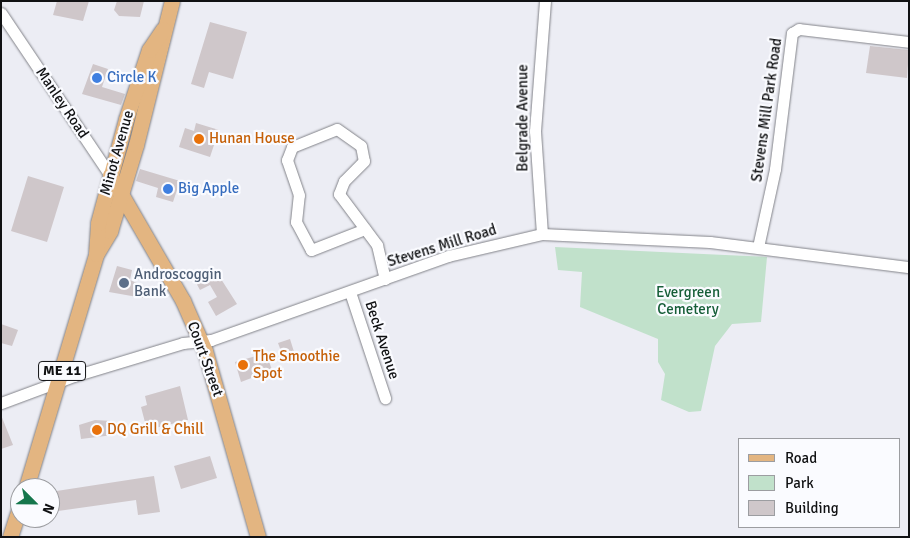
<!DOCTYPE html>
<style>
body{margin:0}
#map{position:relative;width:910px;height:538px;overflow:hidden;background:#ecedf4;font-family:Signika,sans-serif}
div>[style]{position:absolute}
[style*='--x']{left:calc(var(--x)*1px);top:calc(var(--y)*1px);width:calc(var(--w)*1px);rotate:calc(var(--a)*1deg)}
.green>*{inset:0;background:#c1e1cb}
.building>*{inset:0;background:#cfc7ca}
.roads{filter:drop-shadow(0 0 1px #828389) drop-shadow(0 0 1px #828389)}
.minor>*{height:11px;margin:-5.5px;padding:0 5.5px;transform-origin:5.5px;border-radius:5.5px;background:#fff}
.major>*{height:15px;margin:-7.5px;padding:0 7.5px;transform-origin:7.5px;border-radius:7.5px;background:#e3b581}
.dots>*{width:14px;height:14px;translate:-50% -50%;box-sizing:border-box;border:2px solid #fafbff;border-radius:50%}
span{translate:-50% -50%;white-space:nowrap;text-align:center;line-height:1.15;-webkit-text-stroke:4.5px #fafbff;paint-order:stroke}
.shield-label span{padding:1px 4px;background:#fafbff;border:1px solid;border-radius:4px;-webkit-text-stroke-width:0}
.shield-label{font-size:14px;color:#101113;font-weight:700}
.shop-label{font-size:15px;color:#366cbe}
.left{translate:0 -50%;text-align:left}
.street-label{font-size:15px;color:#101113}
.food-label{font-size:15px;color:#c56008}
.service-label{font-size:15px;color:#4e5e75}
.park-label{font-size:15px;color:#165e38}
.frame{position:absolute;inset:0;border:2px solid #101113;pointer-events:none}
.legend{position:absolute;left:738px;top:438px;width:162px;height:90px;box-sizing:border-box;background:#fafbff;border:1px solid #9c9da1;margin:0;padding:6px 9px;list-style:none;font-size:15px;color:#101113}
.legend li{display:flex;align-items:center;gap:10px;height:25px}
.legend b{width:25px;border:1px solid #9c9da1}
.north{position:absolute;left:10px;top:478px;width:50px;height:50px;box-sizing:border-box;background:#fafbff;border:1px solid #9c9da1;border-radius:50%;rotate:113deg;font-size:14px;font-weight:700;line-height:20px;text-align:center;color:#101113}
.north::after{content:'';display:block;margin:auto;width:18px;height:22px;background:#15764c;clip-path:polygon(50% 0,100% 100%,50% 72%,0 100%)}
</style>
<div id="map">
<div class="green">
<div style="clip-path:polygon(555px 247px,767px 257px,761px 322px,732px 324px,715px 346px,701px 411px,689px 412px,661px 400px,665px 374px,658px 362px,658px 339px,580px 307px,582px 272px,558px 270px)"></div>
</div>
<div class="building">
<div style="clip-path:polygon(57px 1px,89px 1px,83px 21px,53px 15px)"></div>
<div style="clip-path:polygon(117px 1px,144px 1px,140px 17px,119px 16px,114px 10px)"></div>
<div style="clip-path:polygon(210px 22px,247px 32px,233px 79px,209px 72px,204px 88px,191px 84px)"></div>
<div style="clip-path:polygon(870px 46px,909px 50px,907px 78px,866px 73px)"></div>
<div style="clip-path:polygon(93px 64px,108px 69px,102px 87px,125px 94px,121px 105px,82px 94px)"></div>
<div style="clip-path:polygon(196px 123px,219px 130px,210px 157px,179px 147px,185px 128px,194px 131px)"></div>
<div style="clip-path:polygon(140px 169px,180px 181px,173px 202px,156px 197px,158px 188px,136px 181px)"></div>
<div style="clip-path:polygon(28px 176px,64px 187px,47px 242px,11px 231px)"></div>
<div style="clip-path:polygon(117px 266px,132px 270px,130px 280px,146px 287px,143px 298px,109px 292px)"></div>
<div style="clip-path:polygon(214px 268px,237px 304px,216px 316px,208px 302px,217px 297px,210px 285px,200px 290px,194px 279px)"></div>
<div style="clip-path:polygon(1px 324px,18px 330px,12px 346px,1px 343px)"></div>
<div style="clip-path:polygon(290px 339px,295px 355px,284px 359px,278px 343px)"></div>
<div style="clip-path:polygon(266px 353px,272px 370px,241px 382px,235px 362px)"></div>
<div style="clip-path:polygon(180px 386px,188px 420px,147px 430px,141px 407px,147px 405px,145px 396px)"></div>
<div style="clip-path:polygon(1px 415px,13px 445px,1px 449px)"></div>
<div style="clip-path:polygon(95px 420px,112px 421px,113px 435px,81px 439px,79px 425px)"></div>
<div style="clip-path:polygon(210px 456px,217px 478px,181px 489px,174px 466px)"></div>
<div style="clip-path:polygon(154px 476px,160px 512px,138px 515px,136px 500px,51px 512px,50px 492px)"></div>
</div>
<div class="roads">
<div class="minor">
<div style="--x:1;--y:13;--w:195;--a:56.1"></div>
<div style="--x:365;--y:229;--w:58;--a:158.7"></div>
<div style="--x:311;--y:250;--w:32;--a:-118"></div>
<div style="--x:296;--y:222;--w:27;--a:-84"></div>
<div style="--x:299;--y:195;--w:37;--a:-109"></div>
<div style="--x:287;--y:160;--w:14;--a:-69"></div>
<div style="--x:292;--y:147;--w:48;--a:-21.8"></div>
<div style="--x:337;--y:129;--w:29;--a:35"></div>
<div style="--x:361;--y:146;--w:15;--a:79"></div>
<div style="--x:364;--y:161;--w:28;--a:135"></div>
<div style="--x:344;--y:181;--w:14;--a:111"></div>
<div style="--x:339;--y:194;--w:64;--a:53.3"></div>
<div style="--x:377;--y:245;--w:35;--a:77"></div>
<div style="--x:542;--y:234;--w:103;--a:-93.9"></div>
<div style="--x:535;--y:131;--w:130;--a:-85.6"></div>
<div style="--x:758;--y:247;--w:80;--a:-77.7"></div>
<div style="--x:775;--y:169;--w:137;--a:-82.9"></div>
<div style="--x:792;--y:33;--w:8;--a:-30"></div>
<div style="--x:799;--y:29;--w:111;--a:6.7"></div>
<div style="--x:350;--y:292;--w:112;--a:71.7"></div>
<div style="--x:1;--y:403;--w:78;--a:-20.3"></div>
<div style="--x:74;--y:376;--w:114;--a:-16.8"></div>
<div style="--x:183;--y:343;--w:28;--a:-6"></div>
<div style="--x:211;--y:340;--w:251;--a:-19.5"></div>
<div style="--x:448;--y:256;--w:97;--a:-13.2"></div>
<div style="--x:542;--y:234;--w:168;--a:2.7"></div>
<div style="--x:710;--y:242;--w:201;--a:7.2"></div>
</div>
<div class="major">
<div style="--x:110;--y:175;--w:146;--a:59.9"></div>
<div style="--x:183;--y:301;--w:55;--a:66.3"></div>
<div style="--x:205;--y:351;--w:193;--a:74.1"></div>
<div style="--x:97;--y:253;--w:26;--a:-59"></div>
<div style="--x:110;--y:231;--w:90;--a:-73.2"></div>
<div style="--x:136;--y:145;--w:148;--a:-76"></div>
<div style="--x:26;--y:488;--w:244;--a:-73.3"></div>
<div style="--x:96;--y:254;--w:31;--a:-86"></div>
<div style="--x:98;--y:223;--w:108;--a:-74.9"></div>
<div style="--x:126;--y:119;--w:73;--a:-71.6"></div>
<div style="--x:149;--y:50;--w:25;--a:-56"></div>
<div style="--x:10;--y:537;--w:33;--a:-72"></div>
</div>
</div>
<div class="dots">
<div style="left:97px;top:78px;background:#3f7fe0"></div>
<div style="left:199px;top:139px;background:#e8710a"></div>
<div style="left:168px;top:189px;background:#3f7fe0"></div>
<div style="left:124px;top:283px;background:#5c6f8a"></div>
<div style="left:243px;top:365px;background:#e8710a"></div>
<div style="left:97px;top:430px;background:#e8710a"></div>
</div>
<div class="shield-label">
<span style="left:62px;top:371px">ME 11</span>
</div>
<div class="shop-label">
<span class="left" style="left:107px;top:78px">Circle K</span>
<span class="left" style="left:178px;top:189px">Big Apple</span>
</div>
<div class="street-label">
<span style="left:62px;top:103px;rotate:56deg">Manley Road</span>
<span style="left:767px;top:110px;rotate:-82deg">Stevens Mill Park Road</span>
<span style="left:523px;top:118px;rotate:-90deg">Belgrade Avenue</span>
<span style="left:117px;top:153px;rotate:-74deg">Minot Avenue</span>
<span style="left:442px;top:246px;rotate:-17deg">Stevens Mill Road</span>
<span style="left:382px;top:340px;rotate:72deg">Beck Avenue</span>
<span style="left:205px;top:359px;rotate:70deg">Court Street</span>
</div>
<div class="food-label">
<span class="left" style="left:209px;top:139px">Hunan House</span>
<span class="left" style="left:253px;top:365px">The Smoothie<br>Spot</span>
<span class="left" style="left:107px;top:430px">DQ Grill &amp; Chill</span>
</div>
<div class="service-label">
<span class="left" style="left:134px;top:283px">Androscoggin<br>Bank</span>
</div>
<div class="park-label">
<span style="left:688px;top:301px">Evergreen<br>Cemetery</span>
</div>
<div class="frame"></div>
<ul class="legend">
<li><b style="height:6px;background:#e3b581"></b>Road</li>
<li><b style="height:14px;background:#c1e1cb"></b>Park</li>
<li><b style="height:14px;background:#cfc7ca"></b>Building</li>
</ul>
<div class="north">N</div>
</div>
